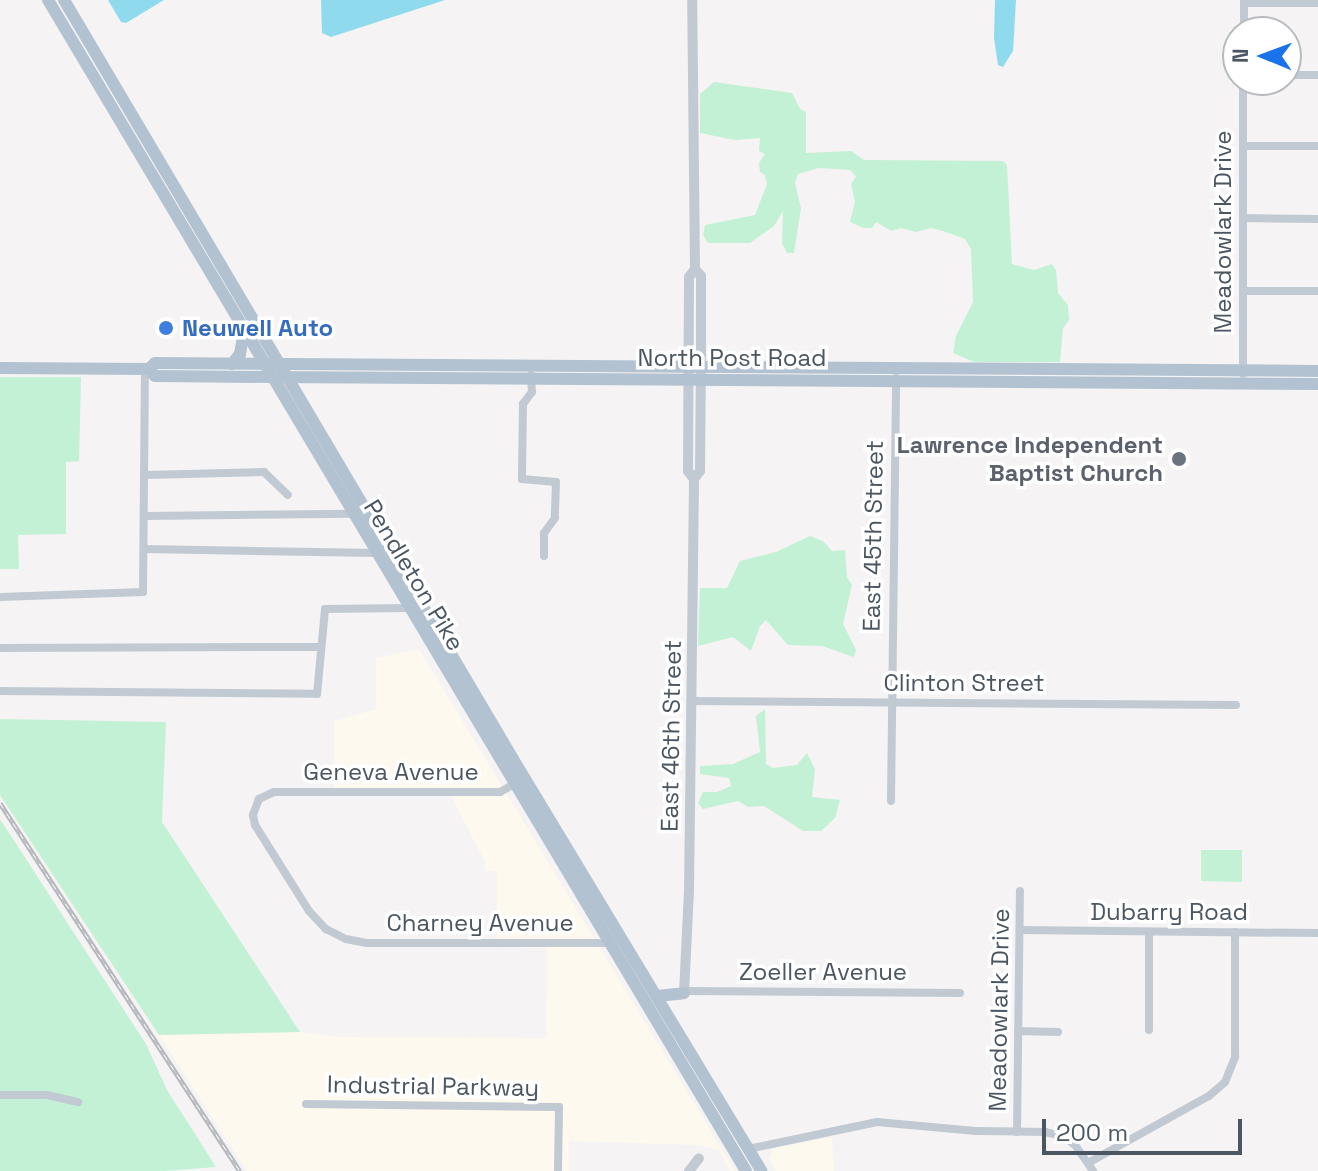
<!DOCTYPE html>
<style>
body{margin:0}
#map{position:relative;width:1318px;height:1171px;overflow:hidden;background:#f5f3f3;font-family:"Space Grotesk",sans-serif}
div>[style]{position:absolute}
[style*='--x']{left:calc(var(--x)*1px);top:calc(var(--y)*1px);width:calc(var(--w)*1px);rotate:calc(var(--a)*1deg)}
.commercial>*{inset:0;background:#fdf9ef}
.green>*{inset:0;background:#c3f1d5}
.water>*{inset:0;background:#90daee}
.minor>*{height:8px;margin:-4px;padding:0 4px;transform-origin:4px;border-radius:4px;background:#c1cad2}
.tertiary>*{height:10px;margin:-5px;padding:0 5px;transform-origin:5px;border-radius:5px;background:#c1cad2}
.primary>*{height:12px;margin:-6px;padding:0 6px;transform-origin:6px;border-radius:6px;background:#b3c2d1}
.rail>*{height:5px;margin-top:-2.5px;transform-origin:0;background:repeating-linear-gradient(90deg,#fff 0 6px,#b5b8bd 0 12px);box-sizing:border-box;border-block:2px solid #b5b8bd}
.dots>*{width:22px;height:22px;translate:-50% -50%;box-sizing:border-box;border:4px solid #fff;border-radius:50%}
span{translate:-50% -50%;white-space:nowrap;text-align:center;line-height:1.15;-webkit-text-stroke:7px #fff;paint-order:stroke}
.street-label{font-size:24px;color:#4a5661}
.shop-label{font-size:24px;color:#366cbe;font-weight:700}
.left{translate:0 -50%;text-align:left}
.worship-label{font-size:24px;color:#5b616d;font-weight:700}
.right{translate:-100% -50%;text-align:right}
.north{position:absolute;left:1222px;top:16px;width:80px;height:80px;box-sizing:border-box;background:#fff;border:2px solid #b7bbc0;border-radius:50%;rotate:271deg;font-size:22px;font-weight:700;line-height:32px;text-align:center;color:#4a5661}
.north::after{content:'';display:block;margin:auto;width:28px;height:36px;background:#1a73e8;clip-path:polygon(50% 0,100% 100%,50% 72%,0 100%)}
.scale{position:absolute;left:1042px;top:1119px;width:200px;height:36px;box-sizing:border-box;border:4px solid #4a5661;border-top:0;padding-left:10px;font-size:24px;line-height:28px;white-space:nowrap;color:#4a5661;-webkit-text-stroke:6px #fff;paint-order:stroke}
</style>
<div id="map">
<div class="commercial">
<div style="clip-path:polygon(419px 649px,735px 1171px,730px 1171px,719px 1150px,697px 1145px,569px 1141px,569px 1171px,247px 1171px,159px 1035px,300px 1032px,338px 1037px,546px 1038px,547px 948px,497px 947px,497px 871px,485px 871px,484px 860px,451px 796px,334px 795px,334px 721px,376px 709px,376px 658px)"></div>
<div style="clip-path:polygon(832px 1137px,834px 1171px,776px 1171px,769px 1160px,773px 1148px)"></div>
</div>
<div class="green">
<div style="clip-path:polygon(714px 82px,792px 93px,800px 109px,806px 112px,806px 153px,851px 151px,864px 160px,1003px 161px,1007px 165px,1012px 264px,1034px 270px,1052px 264px,1056px 270px,1058px 293px,1068px 305px,1069px 320px,1063px 328px,1060px 362px,974px 362px,953px 353px,956px 336px,973px 302px,971px 249px,965px 239px,943px 231px,931px 228px,916px 232px,901px 228px,891px 231px,876px 222px,872px 228px,863px 228px,850px 222px,855px 202px,851px 184px,856px 177px,850px 170px,818px 168px,798px 174px,795px 183px,801px 208px,794px 253px,787px 253px,782px 243px,783px 211px,774px 226px,750px 243px,708px 243px,703px 235px,705px 225px,755px 215px,767px 184px,765px 175px,760px 172px,759px 163px,765px 154px,759px 151px,760px 138px,735px 140px,700px 133px,700px 94px)"></div>
<div style="clip-path:polygon(0 377px,81px 377px,79px 461px,66px 462px,66px 534px,18px 535px,19px 569px,0 569px)"></div>
<div style="clip-path:polygon(810px 536px,823px 541px,832px 551px,845px 550px,847px 577px,852px 585px,843px 624px,856px 650px,854px 657px,822px 646px,788px 645px,766px 620px,760px 626px,751px 651px,733px 637px,698px 646px,700px 588px,727px 588px,740px 561px,776px 552px)"></div>
<div style="clip-path:polygon(765px 709px,766px 764px,773px 768px,797px 765px,807px 753px,815px 769px,812px 797px,840px 800px,835px 818px,821px 831px,803px 831px,764px 806px,748px 807px,738px 801px,703px 809px,698px 803px,703px 792px,717px 792px,731px 786px,729px 778px,700px 774px,700px 766px,733px 764px,760px 752px,756px 716px)"></div>
<div style="clip-path:polygon(0 719px,166px 722px,162px 822px,300px 1032px,159px 1035px,0 795px)"></div>
<div style="clip-path:polygon(0 819px,146px 1044px,167px 1090px,216px 1167px,163px 1171px,0 1171px)"></div>
<div style="clip-path:polygon(1201px 850px,1242px 850px,1242px 882px,1201px 881px)"></div>
</div>
<div class="water">
<div style="clip-path:polygon(108px 0,164px 0,126px 23px,121px 22px)"></div>
<div style="clip-path:polygon(321px 0,445px 0,331px 37px,322px 33px)"></div>
<div style="clip-path:polygon(995px 0,1016px 0,1013px 51px,1003px 67px,998px 65px,994px 38px)"></div>
</div>
<div class="minor">
<div style="--x:1244;--y:3;--w:74;--a:0"></div>
<div style="--x:1244;--y:32;--w:31;--a:-90"></div>
<div style="--x:1286;--y:75;--w:32;--a:0"></div>
<div style="--x:1243;--y:146;--w:75;--a:0"></div>
<div style="--x:1243;--y:218;--w:75;--a:0.8"></div>
<div style="--x:1243;--y:291;--w:75;--a:0"></div>
<div style="--x:1243;--y:374;--w:294;--a:-90"></div>
<div style="--x:531;--y:375;--w:17;--a:87"></div>
<div style="--x:532;--y:392;--w:15;--a:127"></div>
<div style="--x:523;--y:404;--w:75;--a:90.8"></div>
<div style="--x:522;--y:479;--w:34;--a:5"></div>
<div style="--x:556;--y:482;--w:36;--a:92"></div>
<div style="--x:555;--y:518;--w:19;--a:126"></div>
<div style="--x:544;--y:533;--w:23;--a:90"></div>
<div style="--x:145;--y:475;--w:119;--a:-1.4"></div>
<div style="--x:264;--y:472;--w:33;--a:44"></div>
<div style="--x:145;--y:516;--w:208;--a:-0.6"></div>
<div style="--x:144;--y:549;--w:232;--a:1"></div>
<div style="--x:0;--y:597;--w:143;--a:-2"></div>
<div style="--x:143;--y:592;--w:223;--a:-89.5"></div>
<div style="--x:0;--y:648;--w:319;--a:-0.2"></div>
<div style="--x:0;--y:691;--w:317;--a:0.5"></div>
<div style="--x:317;--y:694;--w:85;--a:-84.6"></div>
<div style="--x:325;--y:609;--w:83;--a:-0.7"></div>
<div style="--x:691;--y:701;--w:545;--a:0.42"></div>
<div style="--x:518;--y:782;--w:21;--a:151"></div>
<div style="--x:500;--y:792;--w:226;--a:180"></div>
<div style="--x:274;--y:792;--w:17;--a:155"></div>
<div style="--x:259;--y:799;--w:17;--a:111"></div>
<div style="--x:253;--y:815;--w:10;--a:79"></div>
<div style="--x:255;--y:825;--w:102;--a:57.9"></div>
<div style="--x:309;--y:911;--w:25;--a:47"></div>
<div style="--x:326;--y:929;--w:22;--a:27"></div>
<div style="--x:346;--y:939;--w:21;--a:11"></div>
<div style="--x:367;--y:943;--w:243;--a:0"></div>
<div style="--x:891;--y:801;--w:423;--a:-89.3"></div>
<div style="--x:1020;--y:930;--w:298;--a:0.6"></div>
<div style="--x:1149;--y:932;--w:98;--a:90"></div>
<div style="--x:686;--y:991;--w:274;--a:0.4"></div>
<div style="--x:1018;--y:1031;--w:40;--a:1.4"></div>
<div style="--x:0;--y:1095;--w:47;--a:0"></div>
<div style="--x:47;--y:1095;--w:32;--a:13"></div>
<div style="--x:306;--y:1104;--w:253;--a:0.7"></div>
<div style="--x:559;--y:1107;--w:64;--a:90.9"></div>
<div style="--x:1017;--y:1132;--w:241;--a:-89.3"></div>
<div style="--x:748;--y:1149;--w:132;--a:-11.8"></div>
<div style="--x:877;--y:1122;--w:99;--a:5.2"></div>
<div style="--x:976;--y:1131;--w:69;--a:0.8"></div>
<div style="--x:1045;--y:1132;--w:18;--a:13"></div>
<div style="--x:1063;--y:1136;--w:15;--a:37"></div>
<div style="--x:1075;--y:1145;--w:32;--a:55"></div>
<div style="--x:1088;--y:1163;--w:138;--a:-29"></div>
<div style="--x:1209;--y:1096;--w:21;--a:-41"></div>
<div style="--x:1225;--y:1082;--w:27;--a:-68"></div>
<div style="--x:1235;--y:1057;--w:125;--a:-90"></div>
</div>
<div class="tertiary">
<div style="--x:694;--y:479;--w:10;--a:-53"></div>
<div style="--x:700;--y:471;--w:111;--a:-89.5"></div>
<div style="--x:701;--y:360;--w:84;--a:-90"></div>
<div style="--x:701;--y:276;--w:9;--a:-131"></div>
<div style="--x:684;--y:993;--w:103;--a:-87.2"></div>
<div style="--x:689;--y:890;--w:411;--a:-89.3"></div>
<div style="--x:694;--y:479;--w:10;--a:-127"></div>
<div style="--x:688;--y:471;--w:194;--a:-89.7"></div>
<div style="--x:689;--y:277;--w:10;--a:-53"></div>
<div style="--x:695;--y:269;--w:269;--a:-90.6"></div>
<div style="--x:689;--y:1171;--w:16;--a:-52"></div>
</div>
<div class="primary">
<div style="--x:48;--y:0;--w:1363;--a:59.2"></div>
<div style="--x:64;--y:0;--w:882;--a:59.39"></div>
<div style="--x:513;--y:759;--w:481;--a:58.9"></div>
<div style="--x:232;--y:364;--w:13;--a:-51"></div>
<div style="--x:240;--y:354;--w:22;--a:-80"></div>
<div style="--x:0;--y:368;--w:149;--a:0.4"></div>
<div style="--x:149;--y:369;--w:8;--a:-45"></div>
<div style="--x:155;--y:363;--w:1163;--a:0.39"></div>
<div style="--x:149;--y:369;--w:9;--a:49"></div>
<div style="--x:155;--y:376;--w:114;--a:0.5"></div>
<div style="--x:269;--y:377;--w:1049;--a:0.38"></div>
<div style="--x:657;--y:996;--w:27;--a:-6"></div>
</div>
<div class="rail">
<div style="--x:0;--y:803;--w:439;--a:56.9"></div>
</div>
<div class="dots">
<div style="left:166px;top:328px;background:#3f7fe0"></div>
<div style="left:1179px;top:459px;background:#6b7280"></div>
</div>
<div class="street-label">
<span style="left:1223px;top:232px;rotate:-90deg">Meadowlark Drive</span>
<span style="left:732px;top:358px">North Post Road</span>
<span style="left:873px;top:536px;rotate:-89deg">East 45th Street</span>
<span style="left:414px;top:575px;rotate:59deg">Pendleton Pike</span>
<span style="left:964px;top:683px">Clinton Street</span>
<span style="left:671px;top:736px;rotate:-89deg">East 46th Street</span>
<span style="left:391px;top:772px">Geneva Avenue</span>
<span style="left:1169px;top:912px">Dubarry Road</span>
<span style="left:480px;top:923px">Charney Avenue</span>
<span style="left:823px;top:972px">Zoeller Avenue</span>
<span style="left:999px;top:1010px;rotate:-89deg">Meadowlark Drive</span>
<span style="left:433px;top:1086px;rotate:1deg">Industrial Parkway</span>
</div>
<div class="shop-label">
<span class="left" style="left:182px;top:328px">Neuwell Auto</span>
</div>
<div class="worship-label">
<span class="right" style="left:1163px;top:459px">Lawrence Independent<br>Baptist Church</span>
</div>
<div class="north">N</div>
<div class="scale">200 m</div>
</div>
